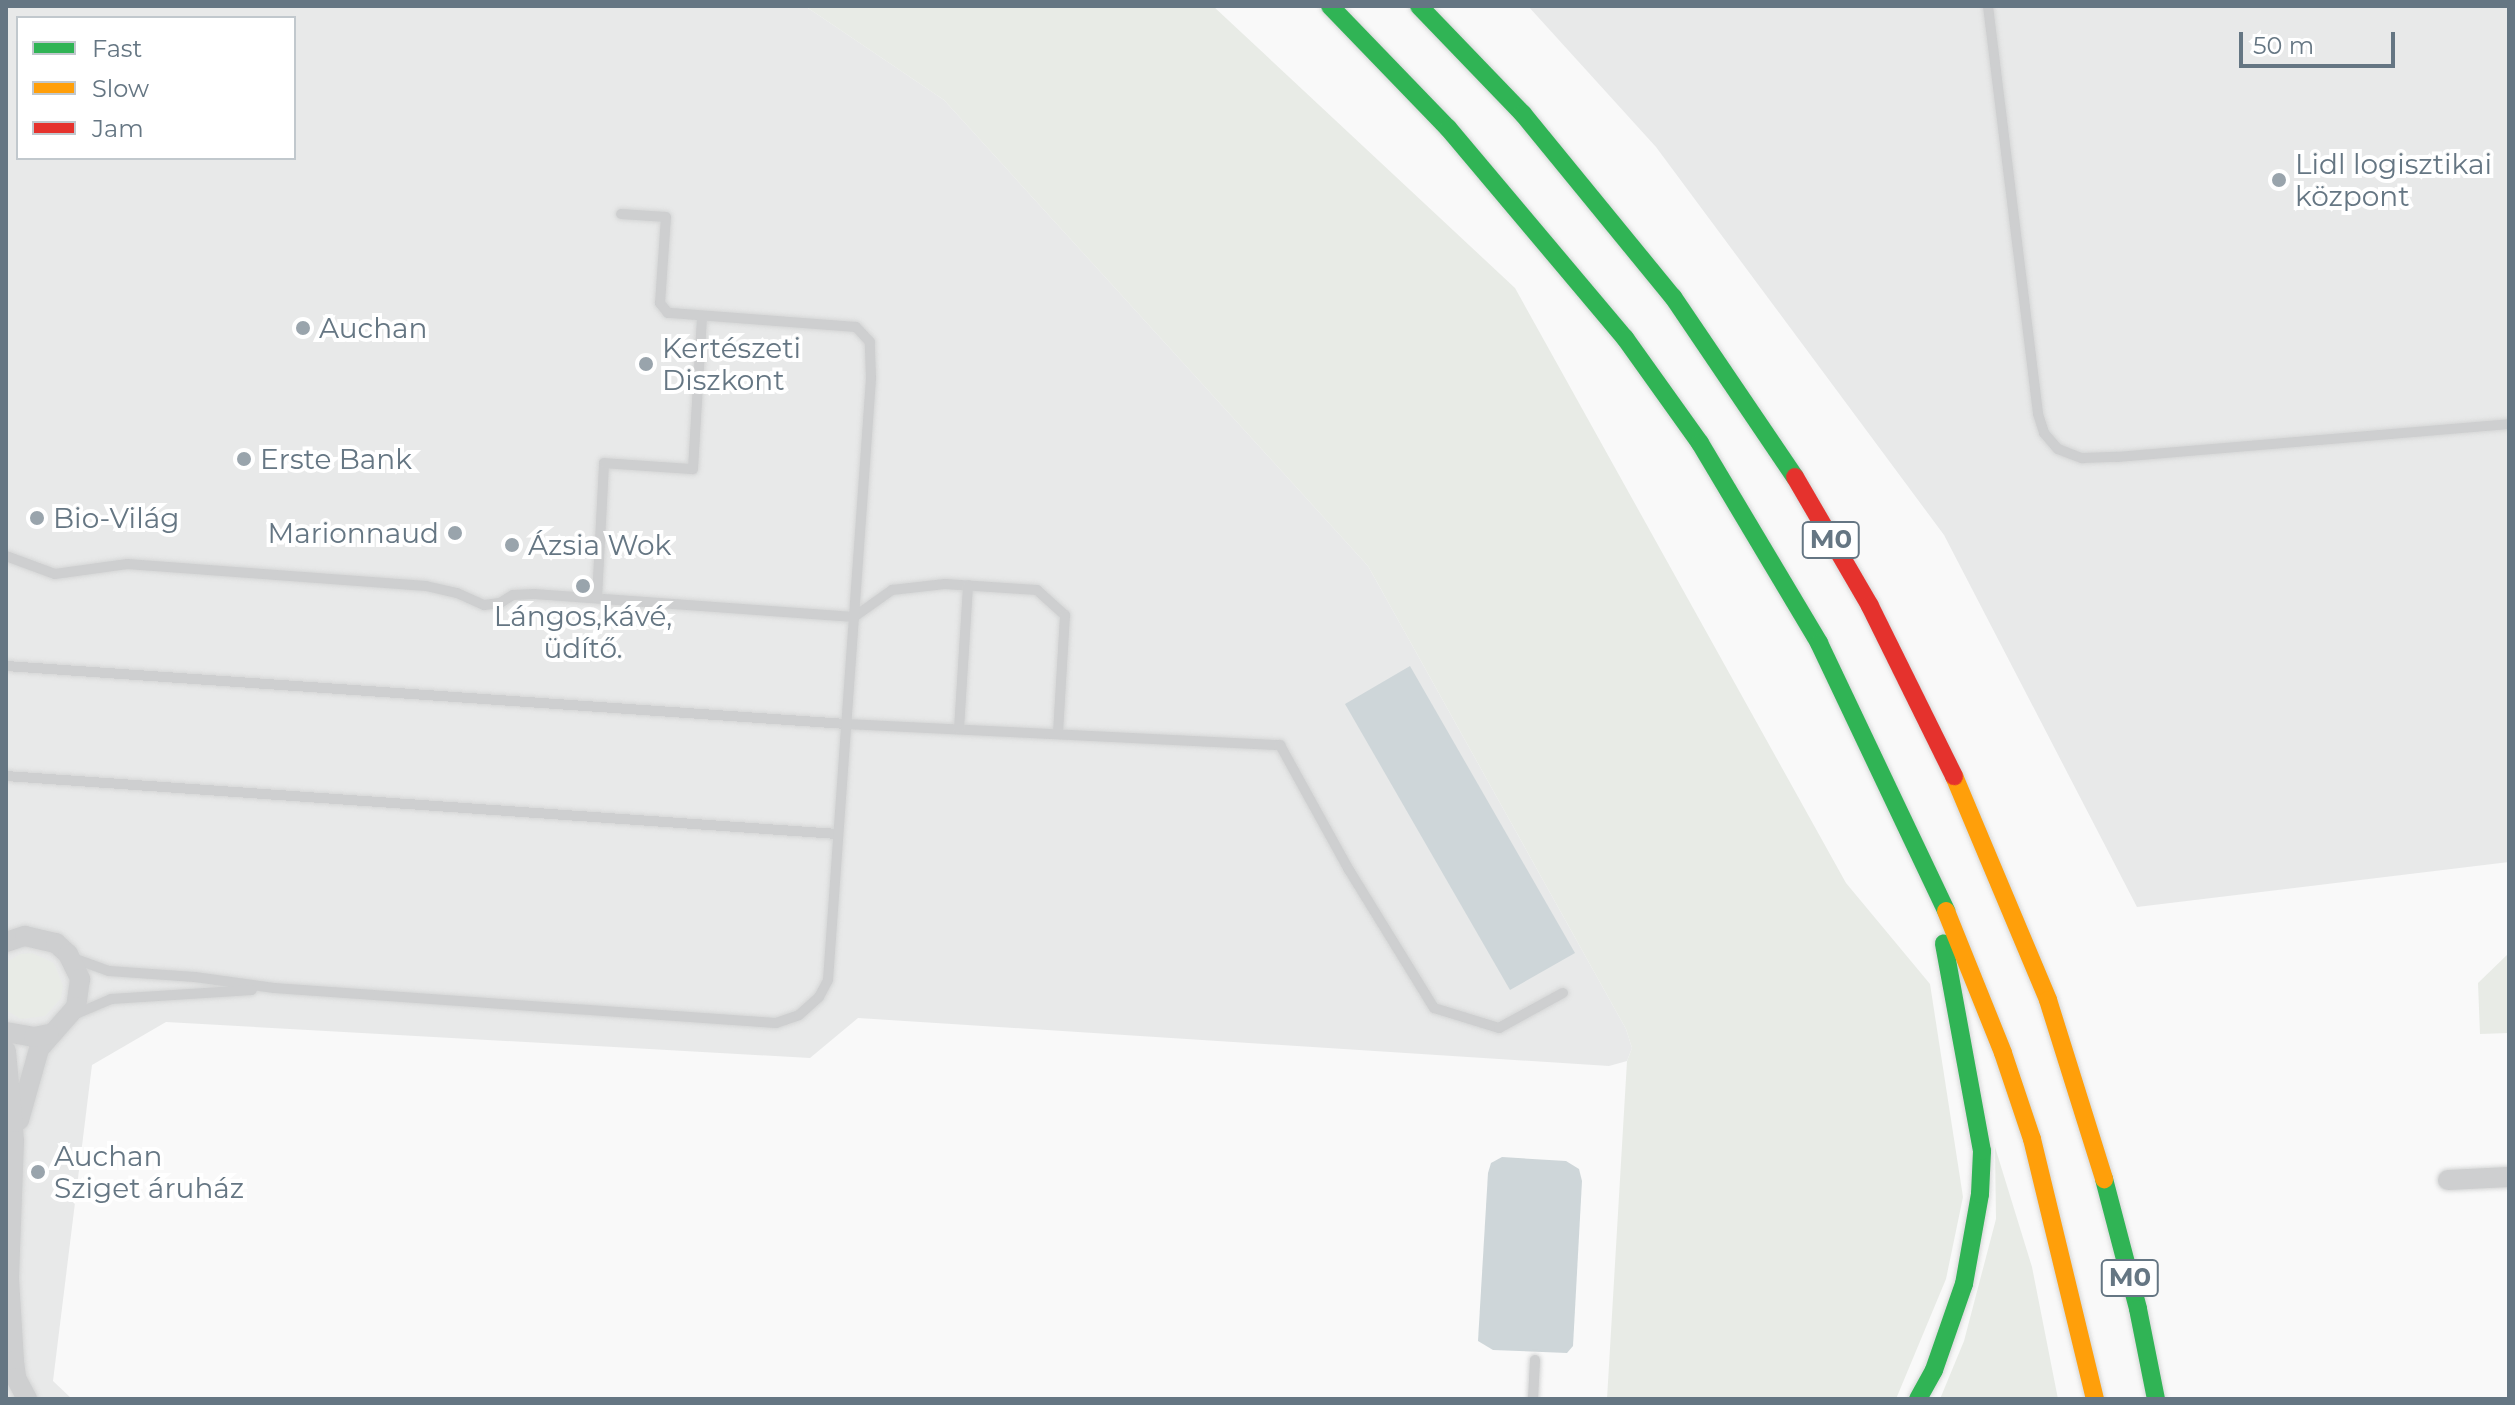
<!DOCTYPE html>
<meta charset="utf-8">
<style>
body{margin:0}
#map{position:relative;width:2515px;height:1405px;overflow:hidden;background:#f9f9f9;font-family:Montserrat,sans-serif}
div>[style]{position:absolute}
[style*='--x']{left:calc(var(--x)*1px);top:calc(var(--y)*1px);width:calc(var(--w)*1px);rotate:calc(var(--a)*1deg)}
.built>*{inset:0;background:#e8e9e9}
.green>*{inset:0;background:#e8ebe6}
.water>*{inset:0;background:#ced6d9}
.roads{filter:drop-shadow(0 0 2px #d5d6d6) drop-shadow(0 0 2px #d5d6d6)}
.lane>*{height:10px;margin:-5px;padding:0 5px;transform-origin:5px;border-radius:5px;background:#cecfd0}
.street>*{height:20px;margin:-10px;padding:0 10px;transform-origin:10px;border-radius:10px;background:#cecfd0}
.fast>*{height:18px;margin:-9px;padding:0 9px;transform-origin:9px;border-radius:9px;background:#30b455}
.slow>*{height:18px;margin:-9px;padding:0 9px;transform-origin:9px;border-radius:9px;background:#ff9f0a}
.jam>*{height:18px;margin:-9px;padding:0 9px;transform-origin:9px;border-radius:9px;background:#e5322d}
.dots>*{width:22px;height:22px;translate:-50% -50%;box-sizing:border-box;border:4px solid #fff;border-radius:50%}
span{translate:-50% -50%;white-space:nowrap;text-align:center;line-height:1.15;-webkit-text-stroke:8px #fff;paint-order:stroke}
.shield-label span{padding:2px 6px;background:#fff;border:2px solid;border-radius:6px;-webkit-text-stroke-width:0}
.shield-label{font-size:26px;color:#657683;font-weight:700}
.poi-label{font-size:28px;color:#657683}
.left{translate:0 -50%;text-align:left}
.right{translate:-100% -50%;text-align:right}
.frame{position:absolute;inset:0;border:8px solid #657683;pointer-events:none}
.legend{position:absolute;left:16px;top:16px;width:280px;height:144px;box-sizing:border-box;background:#fff;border:2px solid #c1c8cd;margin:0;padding:10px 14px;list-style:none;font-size:24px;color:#657683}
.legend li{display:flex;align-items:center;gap:16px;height:40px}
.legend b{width:40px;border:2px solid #c1c8cd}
.scale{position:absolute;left:2239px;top:32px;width:156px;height:36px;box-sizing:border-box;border:4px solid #657683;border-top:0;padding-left:10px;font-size:24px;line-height:28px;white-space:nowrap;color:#657683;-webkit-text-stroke:6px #fff;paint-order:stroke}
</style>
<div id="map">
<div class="built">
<div style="clip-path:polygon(evenodd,6px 6px,805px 6px,944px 100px,1368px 566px,1626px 1029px,1632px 1048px,1627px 1061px,1609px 1066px,858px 1018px,810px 1058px,166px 1022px,92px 1065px,53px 1381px,72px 1399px,6px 1399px,6px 6px,18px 18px,294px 18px,294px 158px,18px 158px,18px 18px)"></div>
<div style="clip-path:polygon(1528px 6px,2509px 6px,2509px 862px,2137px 907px,1944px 535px,1656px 147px)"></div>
</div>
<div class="green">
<div style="clip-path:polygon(805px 6px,1213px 6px,1515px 288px,1846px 883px,1930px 984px,1963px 1197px,1946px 1279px,1896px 1399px,1607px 1399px,1627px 1061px,1632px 1048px,1626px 1029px,1368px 566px,944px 100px)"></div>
<div style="clip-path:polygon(32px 953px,54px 963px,63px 986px,61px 998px,45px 1016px,21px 1019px,6px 1010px,6px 963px,20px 954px)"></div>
<div style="clip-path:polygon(2509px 953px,2509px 1033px,2480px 1034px,2478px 983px)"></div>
<div style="clip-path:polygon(1995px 1147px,2032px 1267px,2058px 1399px,1940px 1399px,1964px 1341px,1996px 1219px)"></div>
</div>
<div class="water">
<div style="clip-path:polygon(1410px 666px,1575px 953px,1510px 990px,1345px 704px)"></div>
<div style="clip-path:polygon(1502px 1157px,1566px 1161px,1579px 1169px,1582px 1181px,1573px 1346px,1567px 1353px,1493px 1350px,1478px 1341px,1488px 1173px,1491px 1163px)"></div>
</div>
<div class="roads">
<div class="lane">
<div style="--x:1988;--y:6;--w:411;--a:83"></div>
<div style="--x:2038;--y:414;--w:20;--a:72"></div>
<div style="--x:2044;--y:433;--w:21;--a:49"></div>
<div style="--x:2058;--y:449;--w:26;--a:21"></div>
<div style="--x:2082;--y:458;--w:35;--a:-2"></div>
<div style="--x:2117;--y:457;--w:393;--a:-4.8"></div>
<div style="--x:6;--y:556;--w:52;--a:20.2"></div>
<div style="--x:55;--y:574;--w:73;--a:-7.9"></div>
<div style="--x:127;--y:564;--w:300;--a:4.2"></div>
<div style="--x:426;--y:586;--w:32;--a:13"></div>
<div style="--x:457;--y:593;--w:30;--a:24"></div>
<div style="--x:484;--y:605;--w:16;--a:-7"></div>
<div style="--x:500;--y:603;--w:15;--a:-32"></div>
<div style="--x:513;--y:595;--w:21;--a:-3"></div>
<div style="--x:534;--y:594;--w:321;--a:4.1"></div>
<div style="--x:854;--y:617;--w:47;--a:-35.4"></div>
<div style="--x:892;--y:590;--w:53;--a:-6.5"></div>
<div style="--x:945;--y:584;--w:92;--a:3.7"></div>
<div style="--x:1037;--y:590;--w:38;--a:42"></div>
<div style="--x:1065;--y:615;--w:119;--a:93.4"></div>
<div style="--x:597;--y:598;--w:135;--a:-87"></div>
<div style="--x:604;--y:463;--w:89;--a:3.9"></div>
<div style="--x:693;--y:469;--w:153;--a:-86.6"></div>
<div style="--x:6;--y:666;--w:842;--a:3.95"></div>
<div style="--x:846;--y:724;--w:435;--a:2.8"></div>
<div style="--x:1280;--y:745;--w:143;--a:61.1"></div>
<div style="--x:1349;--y:870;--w:162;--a:58.4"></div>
<div style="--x:1434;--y:1008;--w:68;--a:17.1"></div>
<div style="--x:1499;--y:1028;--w:73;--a:-28.7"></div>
<div style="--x:959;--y:729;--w:144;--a:-86.4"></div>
<div style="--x:6;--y:776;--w:834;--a:3.99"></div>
<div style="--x:73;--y:958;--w:38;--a:20"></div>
<div style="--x:109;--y:971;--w:86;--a:4"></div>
<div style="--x:195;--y:977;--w:80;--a:7.9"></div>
<div style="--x:274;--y:988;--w:503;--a:3.99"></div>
<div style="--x:776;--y:1023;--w:24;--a:-19"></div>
<div style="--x:799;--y:1015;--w:27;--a:-42"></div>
<div style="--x:819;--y:997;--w:19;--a:-62"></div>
<div style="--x:828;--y:980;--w:604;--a:-85.91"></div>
<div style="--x:871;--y:378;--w:36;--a:-92"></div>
<div style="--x:870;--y:342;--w:21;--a:-133"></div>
<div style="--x:856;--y:327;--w:189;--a:-175.7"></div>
<div style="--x:668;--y:313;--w:13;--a:-129"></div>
<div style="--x:660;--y:303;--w:86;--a:-86"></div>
<div style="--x:666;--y:217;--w:45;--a:-176.2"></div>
<div style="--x:76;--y:1014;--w:38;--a:-23"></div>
<div style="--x:111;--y:999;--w:141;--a:-3.7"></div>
<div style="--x:1533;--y:1399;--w:39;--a:-87"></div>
</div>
<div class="street">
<div style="--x:6;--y:942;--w:20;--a:-18"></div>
<div style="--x:25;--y:936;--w:32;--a:13"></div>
<div style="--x:56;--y:943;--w:16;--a:43"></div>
<div style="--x:68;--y:954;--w:28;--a:64"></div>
<div style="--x:80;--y:979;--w:28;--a:98"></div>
<div style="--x:76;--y:1007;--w:56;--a:131.4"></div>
<div style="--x:39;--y:1049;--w:74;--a:105.7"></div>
<div style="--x:6;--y:1032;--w:28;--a:10"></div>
<div style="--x:34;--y:1037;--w:15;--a:-11"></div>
<div style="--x:6;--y:1051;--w:90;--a:84.9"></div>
<div style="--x:14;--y:1141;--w:138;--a:92.1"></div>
<div style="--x:9;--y:1279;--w:82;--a:86.5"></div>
<div style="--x:14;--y:1361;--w:17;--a:83"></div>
<div style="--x:16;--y:1378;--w:24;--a:62"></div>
<div style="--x:2448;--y:1180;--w:61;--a:-2.8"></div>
</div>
<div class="fast">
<div style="--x:1330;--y:6;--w:170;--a:46"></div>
<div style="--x:1448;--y:128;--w:275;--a:49.9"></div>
<div style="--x:1625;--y:338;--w:129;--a:54.5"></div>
<div style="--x:1700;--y:443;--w:233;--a:59.2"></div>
<div style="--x:1819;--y:643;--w:297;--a:64.6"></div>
<div style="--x:1419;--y:6;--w:150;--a:46.1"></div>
<div style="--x:1523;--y:114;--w:237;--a:50.7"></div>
<div style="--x:1673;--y:297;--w:217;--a:55.9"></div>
<div style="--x:2104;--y:1179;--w:134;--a:75.3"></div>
<div style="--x:2138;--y:1309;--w:92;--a:78.7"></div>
<div style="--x:1918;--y:1399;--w:33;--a:-61"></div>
<div style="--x:1934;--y:1370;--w:91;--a:-70.8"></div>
<div style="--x:1964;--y:1284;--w:91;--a:-79.9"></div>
<div style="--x:1980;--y:1194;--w:43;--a:-87.3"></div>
<div style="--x:1982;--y:1151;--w:211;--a:-100.4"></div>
</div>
<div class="slow">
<div style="--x:1954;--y:776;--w:243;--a:67.2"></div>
<div style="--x:2048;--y:1000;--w:188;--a:72.6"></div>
<div style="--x:1946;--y:911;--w:153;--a:68.1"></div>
<div style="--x:2003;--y:1053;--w:91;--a:71.4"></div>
<div style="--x:2032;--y:1139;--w:268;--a:76.4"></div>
</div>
<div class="jam">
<div style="--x:1795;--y:477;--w:149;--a:59.8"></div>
<div style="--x:1870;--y:606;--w:190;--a:63.7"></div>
</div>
</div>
<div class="dots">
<div style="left:2279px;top:180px;background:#99a4ac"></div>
<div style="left:303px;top:328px;background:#99a4ac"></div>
<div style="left:646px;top:364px;background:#99a4ac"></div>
<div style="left:244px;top:459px;background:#99a4ac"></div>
<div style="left:37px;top:518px;background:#99a4ac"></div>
<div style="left:455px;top:533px;background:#99a4ac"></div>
<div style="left:512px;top:545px;background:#99a4ac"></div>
<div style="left:583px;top:586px;background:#99a4ac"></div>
<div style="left:38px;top:1172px;background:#99a4ac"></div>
</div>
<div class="shield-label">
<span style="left:1831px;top:540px">M0</span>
<span style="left:2130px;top:1278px">M0</span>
</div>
<div class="poi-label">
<span class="left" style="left:2295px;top:180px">Lidl logisztikai<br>központ</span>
<span class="left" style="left:319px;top:328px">Auchan</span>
<span class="left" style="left:662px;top:364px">Kertészeti<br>Diszkont</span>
<span class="left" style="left:260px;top:459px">Erste Bank</span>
<span class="left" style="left:53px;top:518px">Bio-Világ</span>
<span class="right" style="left:439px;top:533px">Marionnaud</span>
<span class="left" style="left:528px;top:545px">Ázsia Wok</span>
<span style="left:583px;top:632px">Lángos,kávé,<br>üdítő.</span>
<span class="left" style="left:54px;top:1172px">Auchan<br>Sziget áruház</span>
</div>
<div class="frame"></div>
<ul class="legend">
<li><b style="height:10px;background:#30b455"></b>Fast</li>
<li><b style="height:10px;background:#ff9f0a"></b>Slow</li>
<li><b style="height:10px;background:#e5322d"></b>Jam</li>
</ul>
<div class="scale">50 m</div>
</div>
